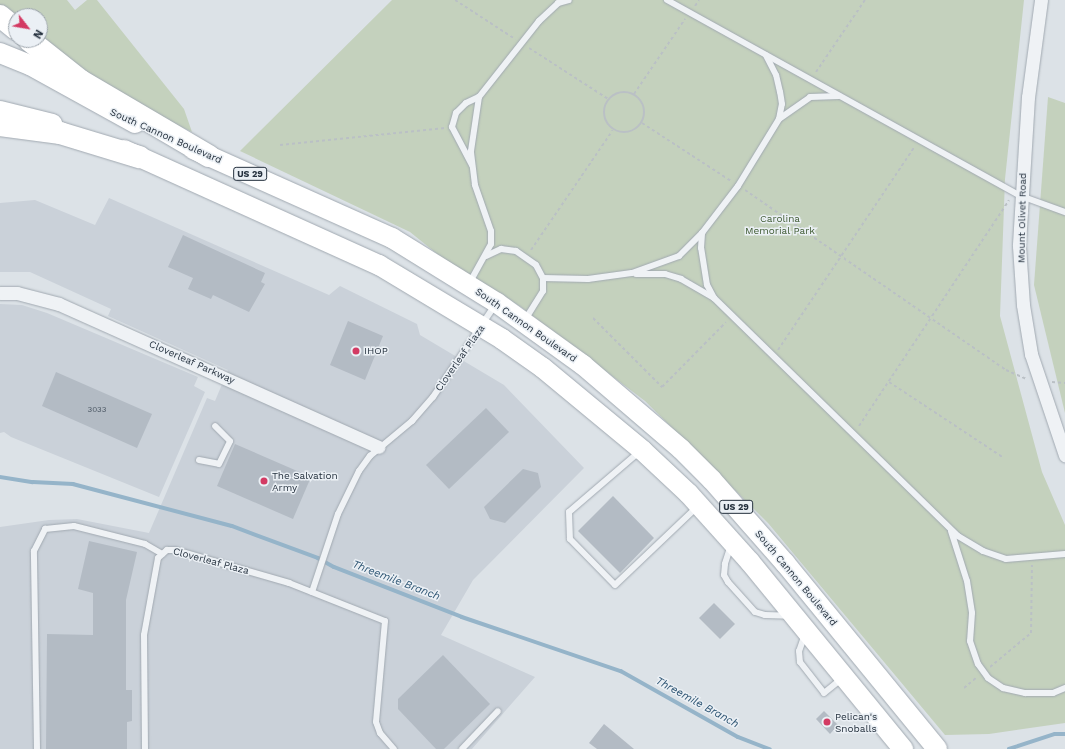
<!DOCTYPE html>
<style>
body{margin:0}
#map{position:relative;width:1065px;height:749px;overflow:hidden;background:#dce2e7;font-family:"Work Sans",sans-serif}
div>[style]{position:absolute}
[style*='--x']{left:calc(var(--x)*1px);top:calc(var(--y)*1px);width:calc(var(--w)*1px);rotate:calc(var(--a)*1deg)}
.built>*{inset:0;background:#cad1d9}
.green>*{inset:0;background:#c4d1bd}
.stream>*{height:3.5px;margin:-1.75px;padding:0 1.75px;transform-origin:1.75px;border-radius:1.75px;background:#95b4c9}
.building>*{inset:0;background:#b3bbc4}
.path>*{height:2px;margin-top:-1px;transform-origin:0;background:repeating-linear-gradient(90deg,#bac0c5 0 3px,transparent 0 6px)}
.path>.ring{margin:-1px;padding:0;box-sizing:content-box;background:none;border:2px solid #bac0c5;border-radius:50%}
.roads{filter:drop-shadow(0 0 1px #a1a9b1) drop-shadow(0 0 1px #a1a9b1)}
.service>*{height:6px;margin:-3px;padding:0 3px;transform-origin:3px;border-radius:3px;background:#eff2f5}
.minor>*{height:13px;margin:-6.5px;padding:0 6.5px;transform-origin:6.5px;border-radius:6.5px;background:#eff2f5}
.primary>*{height:20px;margin:-10px;padding:0 10px;transform-origin:10px;border-radius:10px;background:#fff}
.motorway>*{height:22px;margin:-11px;padding:0 11px;transform-origin:11px;border-radius:11px;background:#fff}
.dots>*{width:11px;height:11px;translate:-50% -50%;box-sizing:border-box;border:2px solid #ebf0f5;border-radius:50%}
span{translate:-50% -50%;white-space:nowrap;text-align:center;line-height:1.15;-webkit-text-stroke:3px #ebf0f5;paint-order:stroke}
.number-label{font-size:8px;color:#485460}
.number-label span{-webkit-text-stroke-width:0}
.shield-label span{padding:1px 3px;background:#ebf0f5;border:1px solid;border-radius:3px;-webkit-text-stroke-width:0}
.shield-label{font-size:9px;color:#25313e;font-weight:700}
.street-label{font-size:10px;color:#25313e}
.park-label{font-size:10px;color:#3e5a32}
.poi-label{font-size:10px;color:#25313e}
.left{translate:0 -50%;text-align:left}
.water-label{font-size:11px;color:#2e5573;font-style:italic}
.north{position:absolute;left:8px;top:8px;width:40px;height:40px;box-sizing:border-box;background:#ebf0f5;border:1px solid #9ca4ac;border-radius:50%;rotate:121deg;font-size:11px;font-weight:700;line-height:16px;text-align:center;color:#25313e}
.north::after{content:'';display:block;margin:auto;width:14px;height:18px;background:#d33a63;clip-path:polygon(50% 0,100% 100%,50% 72%,0 100%)}
</style>
<div id="map">
<div class="built">
<div style="clip-path:polygon(109px 198px,329px 295px,340px 286px,417px 324px,420px 335px,504px 385px,584px 468px,473px 580px,441px 635px,535px 677px,472px 749px,0 749px,0 527px,49px 520px,77px 519px,149px 533px,207px 398px,215px 401px,228px 370px,108px 316px,111px 309px,30px 272px,0 272px,0 203px,35px 200px,95px 225px)"></div>
<div style="clip-path:polygon(0 304px,22px 305px,47px 313px,198px 377px,194px 386px,205px 392px,159px 497px,11px 437px,4px 432px,0 433px)"></div>
</div>
<div class="green">
<div style="clip-path:polygon(0 0,67px 0,75px 10px,87px 0,97px 0,184px 109px,192px 132px,127px 101px,40px 40px,40px 16px,16px 16px,0 10px)"></div>
<div style="clip-path:polygon(392px 0,1024px 0,1005px 179px,1000px 316px,1042px 472px,1065px 525px,1065px 723px,989px 734px,945px 735px,768px 523px,645px 401px,521px 307px,441px 257px,410px 232px,240px 151px)"></div>
<div style="clip-path:polygon(1048px 97px,1065px 103px,1065px 413px,1034px 285px)"></div>
</div>
<div class="stream">
<div style="--x:0;--y:477;--w:33;--a:9"></div>
<div style="--x:33;--y:482;--w:40;--a:2.9"></div>
<div style="--x:73;--y:484;--w:164;--a:14.8"></div>
<div style="--x:232;--y:526;--w:92;--a:20.4"></div>
<div style="--x:318;--y:558;--w:18;--a:29"></div>
<div style="--x:334;--y:567;--w:137;--a:21.3"></div>
<div style="--x:462;--y:617;--w:168;--a:18.8"></div>
<div style="--x:621;--y:671;--w:134;--a:29.4"></div>
<div style="--x:738;--y:737;--w:34;--a:21"></div>
<div style="--x:1009;--y:749;--w:48;--a:-18.1"></div>
<div style="--x:1055;--y:734;--w:10;--a:0"></div>
</div>
<div class="building">
<div style="clip-path:polygon(183px 235px,265px 273px,261px 282px,265px 284px,249px 312px,213px 295px,211px 299px,188px 289px,193px 278px,168px 267px)"></div>
<div style="clip-path:polygon(348px 321px,383px 336px,365px 380px,330px 365px)"></div>
<div style="clip-path:polygon(56px 372px,152px 414px,137px 448px,42px 406px)"></div>
<div style="clip-path:polygon(486px 408px,509px 432px,449px 489px,426px 465px)"></div>
<div style="clip-path:polygon(235px 444px,311px 477px,293px 519px,217px 486px)"></div>
<div style="clip-path:polygon(523px 469px,538px 473px,541px 487px,505px 523px,490px 519px,484px 507px)"></div>
<div style="clip-path:polygon(613px 496px,654px 538px,620px 573px,578px 531px)"></div>
<div style="clip-path:polygon(89px 541px,137px 552px,126px 600px,126px 690px,132px 690px,132px 721px,127px 722px,127px 749px,46px 749px,47px 634px,93px 635px,93px 593px,78px 589px)"></div>
<div style="clip-path:polygon(714px 603px,735px 624px,720px 639px,699px 618px)"></div>
<div style="clip-path:polygon(443px 655px,490px 704px,444px 749px,436px 749px,398px 709px,398px 699px)"></div>
<div style="clip-path:polygon(824px 711px,838px 725px,830px 734px,816px 719px)"></div>
<div style="clip-path:polygon(604px 724px,634px 749px,597px 749px,589px 743px)"></div>
</div>
<div class="path">
<div style="--x:455;--y:0;--w:72;--a:33"></div>
<div style="--x:695;--y:6;--w:7;--a:-56"></div>
<div style="--x:529;--y:48;--w:94;--a:32.8"></div>
<div style="--x:816;--y:72;--w:87;--a:-55.8"></div>
<div class="ring" style="left:604px;top:92px;width:38px;height:38px"></div>
<div style="--x:634;--y:94;--w:91;--a:-55.8"></div>
<div style="--x:642;--y:123;--w:106;--a:33.1"></div>
<div style="--x:280;--y:145;--w:166;--a:-5.9"></div>
<div style="--x:745;--y:190;--w:317;--a:34.6"></div>
<div style="--x:1006;--y:370;--w:22;--a:24"></div>
<div style="--x:531;--y:250;--w:145;--a:-55.7"></div>
<div style="--x:593;--y:318;--w:98;--a:45"></div>
<div style="--x:662;--y:387;--w:91;--a:-45.4"></div>
<div style="--x:778;--y:350;--w:246;--a:-56.1"></div>
<div style="--x:889;--y:382;--w:138;--a:33.5"></div>
<div style="--x:1052;--y:382;--w:13;--a:4"></div>
<div style="--x:859;--y:426;--w:271;--a:-56.4"></div>
<div style="--x:990;--y:667;--w:53;--a:-39.7"></div>
<div style="--x:1031;--y:633;--w:68;--a:-89.2"></div>
<div style="--x:964;--y:688;--w:17;--a:-40"></div>
</div>
<div class="roads">
<div class="service">
<div style="--x:667;--y:0;--w:405;--a:29"></div>
<div style="--x:1021;--y:196;--w:47;--a:20"></div>
<div style="--x:779;--y:119;--w:38;--a:-35"></div>
<div style="--x:810;--y:97;--w:29;--a:-2"></div>
<div style="--x:472;--y:165;--w:43;--a:-117.8"></div>
<div style="--x:452;--y:127;--w:15;--a:-74"></div>
<div style="--x:456;--y:113;--w:14;--a:-45"></div>
<div style="--x:466;--y:103;--w:14;--a:-25"></div>
<div style="--x:486;--y:256;--w:17;--a:-25"></div>
<div style="--x:501;--y:249;--w:15;--a:8"></div>
<div style="--x:516;--y:251;--w:24;--a:35"></div>
<div style="--x:536;--y:265;--w:15;--a:62"></div>
<div style="--x:543;--y:278;--w:13;--a:90"></div>
<div style="--x:543;--y:291;--w:34;--a:122"></div>
<div style="--x:636;--y:274;--w:29;--a:0"></div>
<div style="--x:665;--y:274;--w:17;--a:17"></div>
<div style="--x:681;--y:279;--w:38;--a:30"></div>
<div style="--x:714;--y:298;--w:15;--a:-118"></div>
<div style="--x:707;--y:285;--w:37;--a:-99"></div>
<div style="--x:701;--y:248;--w:15;--a:-86"></div>
<div style="--x:543;--y:278;--w:45;--a:1.3"></div>
<div style="--x:588;--y:279;--w:44;--a:-7.8"></div>
<div style="--x:632;--y:273;--w:50;--a:-19.9"></div>
<div style="--x:679;--y:256;--w:33;--a:-45"></div>
<div style="--x:702;--y:233;--w:59;--a:-52.5"></div>
<div style="--x:738;--y:186;--w:79;--a:-58.5"></div>
<div style="--x:779;--y:119;--w:15;--a:-79"></div>
<div style="--x:782;--y:104;--w:12;--a:-99"></div>
<div style="--x:780;--y:92;--w:17;--a:-103"></div>
<div style="--x:776;--y:75;--w:22;--a:-117"></div>
<div style="--x:470;--y:282;--w:43;--a:-61.1"></div>
<div style="--x:491;--y:244;--w:13;--a:-90"></div>
<div style="--x:491;--y:231;--w:49;--a:-109.2"></div>
<div style="--x:475;--y:185;--w:34;--a:-97"></div>
<div style="--x:471;--y:151;--w:55;--a:-81.6"></div>
<div style="--x:479;--y:97;--w:97;--a:-51.7"></div>
<div style="--x:539;--y:21;--w:26;--a:-43"></div>
<div style="--x:558;--y:3;--w:11;--a:-15"></div>
<div style="--x:714;--y:298;--w:341;--a:44.3"></div>
<div style="--x:958;--y:536;--w:29;--a:31"></div>
<div style="--x:983;--y:551;--w:24;--a:19"></div>
<div style="--x:1006;--y:559;--w:59;--a:-4.8"></div>
<div style="--x:639;--y:452;--w:92;--a:139.4"></div>
<div style="--x:569;--y:512;--w:27;--a:88"></div>
<div style="--x:570;--y:539;--w:64;--a:45.6"></div>
<div style="--x:615;--y:585;--w:113;--a:-43.6"></div>
<div style="--x:199;--y:460;--w:20;--a:11"></div>
<div style="--x:219;--y:464;--w:25;--a:-64"></div>
<div style="--x:230;--y:441;--w:21;--a:-135"></div>
<div style="--x:951;--y:531;--w:52;--a:72.3"></div>
<div style="--x:967;--y:581;--w:32;--a:81"></div>
<div style="--x:972;--y:613;--w:28;--a:94"></div>
<div style="--x:970;--y:641;--w:24;--a:71"></div>
<div style="--x:978;--y:664;--w:17;--a:54"></div>
<div style="--x:988;--y:678;--w:18;--a:34"></div>
<div style="--x:1003;--y:688;--w:23;--a:13"></div>
<div style="--x:1025;--y:693;--w:28;--a:0"></div>
<div style="--x:1053;--y:693;--w:13;--a:-23"></div>
<div style="--x:731;--y:545;--w:20;--a:108"></div>
<div style="--x:725;--y:564;--w:11;--a:95"></div>
<div style="--x:724;--y:575;--w:8;--a:60"></div>
<div style="--x:728;--y:582;--w:40;--a:48"></div>
<div style="--x:755;--y:612;--w:10;--a:17"></div>
<div style="--x:765;--y:615;--w:24;--a:2"></div>
<div style="--x:312;--y:592;--w:82;--a:-71.6"></div>
<div style="--x:338;--y:514;--w:48;--a:-64"></div>
<div style="--x:359;--y:471;--w:19;--a:-54"></div>
<div style="--x:370;--y:456;--w:55;--a:-39.8"></div>
<div style="--x:412;--y:421;--w:32;--a:-49"></div>
<div style="--x:433;--y:397;--w:111;--a:-56"></div>
<div style="--x:805;--y:634;--w:18;--a:109"></div>
<div style="--x:799;--y:651;--w:11;--a:85"></div>
<div style="--x:800;--y:662;--w:39;--a:52"></div>
<div style="--x:824;--y:693;--w:22;--a:-39"></div>
<div style="--x:37;--y:749;--w:198;--a:-90.9"></div>
<div style="--x:34;--y:551;--w:25;--a:-63"></div>
<div style="--x:45;--y:529;--w:29;--a:-6"></div>
<div style="--x:74;--y:526;--w:73;--a:14.2"></div>
<div style="--x:145;--y:544;--w:20;--a:30"></div>
<div style="--x:145;--y:749;--w:114;--a:-90.5"></div>
<div style="--x:144;--y:635;--w:78;--a:-79.7"></div>
<div style="--x:158;--y:558;--w:12;--a:-42"></div>
<div style="--x:167;--y:550;--w:8;--a:0"></div>
<div style="--x:175;--y:550;--w:119;--a:16.1"></div>
<div style="--x:289;--y:583;--w:103;--a:21.6"></div>
<div style="--x:385;--y:621;--w:101;--a:95.1"></div>
<div style="--x:376;--y:722;--w:12;--a:70"></div>
<div style="--x:380;--y:733;--w:21;--a:49"></div>
<div style="--x:462;--y:749;--w:52;--a:-46.5"></div>
</div>
<div class="minor">
<div style="--x:1041;--y:0;--w:98;--a:97.6"></div>
<div style="--x:1028;--y:97;--w:149;--a:93.5"></div>
<div style="--x:1019;--y:246;--w:59;--a:86.1"></div>
<div style="--x:1023;--y:305;--w:50;--a:80.7"></div>
<div style="--x:1031;--y:354;--w:107;--a:71.4"></div>
<div style="--x:0;--y:293;--w:17;--a:0"></div>
<div style="--x:17;--y:293;--w:43;--a:14.7"></div>
<div style="--x:59;--y:304;--w:350;--a:24.1"></div>
</div>
<div class="primary">
<div style="--x:0;--y:53;--w:32;--a:22"></div>
<div style="--x:30;--y:65;--w:120;--a:28.9"></div>
<div style="--x:0;--y:111;--w:54;--a:14"></div>
<div style="--x:193;--y:149;--w:218;--a:24.1"></div>
<div style="--x:392;--y:238;--w:123;--a:31.8"></div>
<div style="--x:497;--y:303;--w:106;--a:35.8"></div>
<div style="--x:583;--y:365;--w:129;--a:40.6"></div>
<div style="--x:681;--y:449;--w:44;--a:45"></div>
<div style="--x:712;--y:480;--w:111;--a:48.7"></div>
<div style="--x:785;--y:563;--w:240;--a:50.7"></div>
<div style="--x:124;--y:150;--w:280;--a:24.3"></div>
<div style="--x:379;--y:265;--w:144;--a:31"></div>
<div style="--x:502;--y:339;--w:50;--a:35.3"></div>
<div style="--x:543;--y:368;--w:129;--a:39.6"></div>
<div style="--x:642;--y:450;--w:64;--a:43.1"></div>
<div style="--x:689;--y:494;--w:91;--a:48.1"></div>
<div style="--x:750;--y:562;--w:242;--a:50.7"></div>
</div>
<div class="motorway">
<div style="--x:0;--y:16;--w:21;--a:39"></div>
<div style="--x:29;--y:40;--w:66;--a:38.3"></div>
<div style="--x:81;--y:81;--w:148;--a:30.4"></div>
<div style="--x:0;--y:125;--w:61;--a:7.6"></div>
<div style="--x:60;--y:133;--w:83;--a:16.9"></div>
</div>
</div>
<div class="dots">
<div style="left:356px;top:351px;background:#d33a63"></div>
<div style="left:264px;top:481px;background:#d33a63"></div>
<div style="left:827px;top:722px;background:#d33a63"></div>
</div>
<div class="number-label">
<span style="left:97px;top:410px">3033</span>
</div>
<div class="shield-label">
<span style="left:250px;top:174px">US 29</span>
<span style="left:736px;top:507px">US 29</span>
</div>
<div class="street-label">
<span style="left:166px;top:136px;rotate:24deg">South Cannon Boulevard</span>
<span style="left:1022px;top:218px;rotate:-89deg">Mount Olivet Road</span>
<span style="left:526px;top:325px;rotate:35deg">South Cannon Boulevard</span>
<span style="left:460px;top:358px;rotate:-55deg">Cloverleaf Plaza</span>
<span style="left:192px;top:362px;rotate:24deg">Cloverleaf Parkway</span>
<span style="left:211px;top:561px;rotate:15deg">Cloverleaf Plaza</span>
<span style="left:796px;top:578px;rotate:50deg">South Cannon Boulevard</span>
</div>
<div class="park-label">
<span style="left:780px;top:224px">Carolina<br>Memorial Park</span>
</div>
<div class="poi-label">
<span class="left" style="left:364px;top:351px">IHOP</span>
<span class="left" style="left:272px;top:481px">The Salvation<br>Army</span>
<span class="left" style="left:835px;top:722px">Pelican's<br>Snoballs</span>
</div>
<div class="water-label">
<span style="left:396px;top:581px;rotate:21deg">Threemile Branch</span>
<span style="left:697px;top:703px;rotate:29deg">Threemile Branch</span>
</div>
<div class="north">N</div>
</div>
